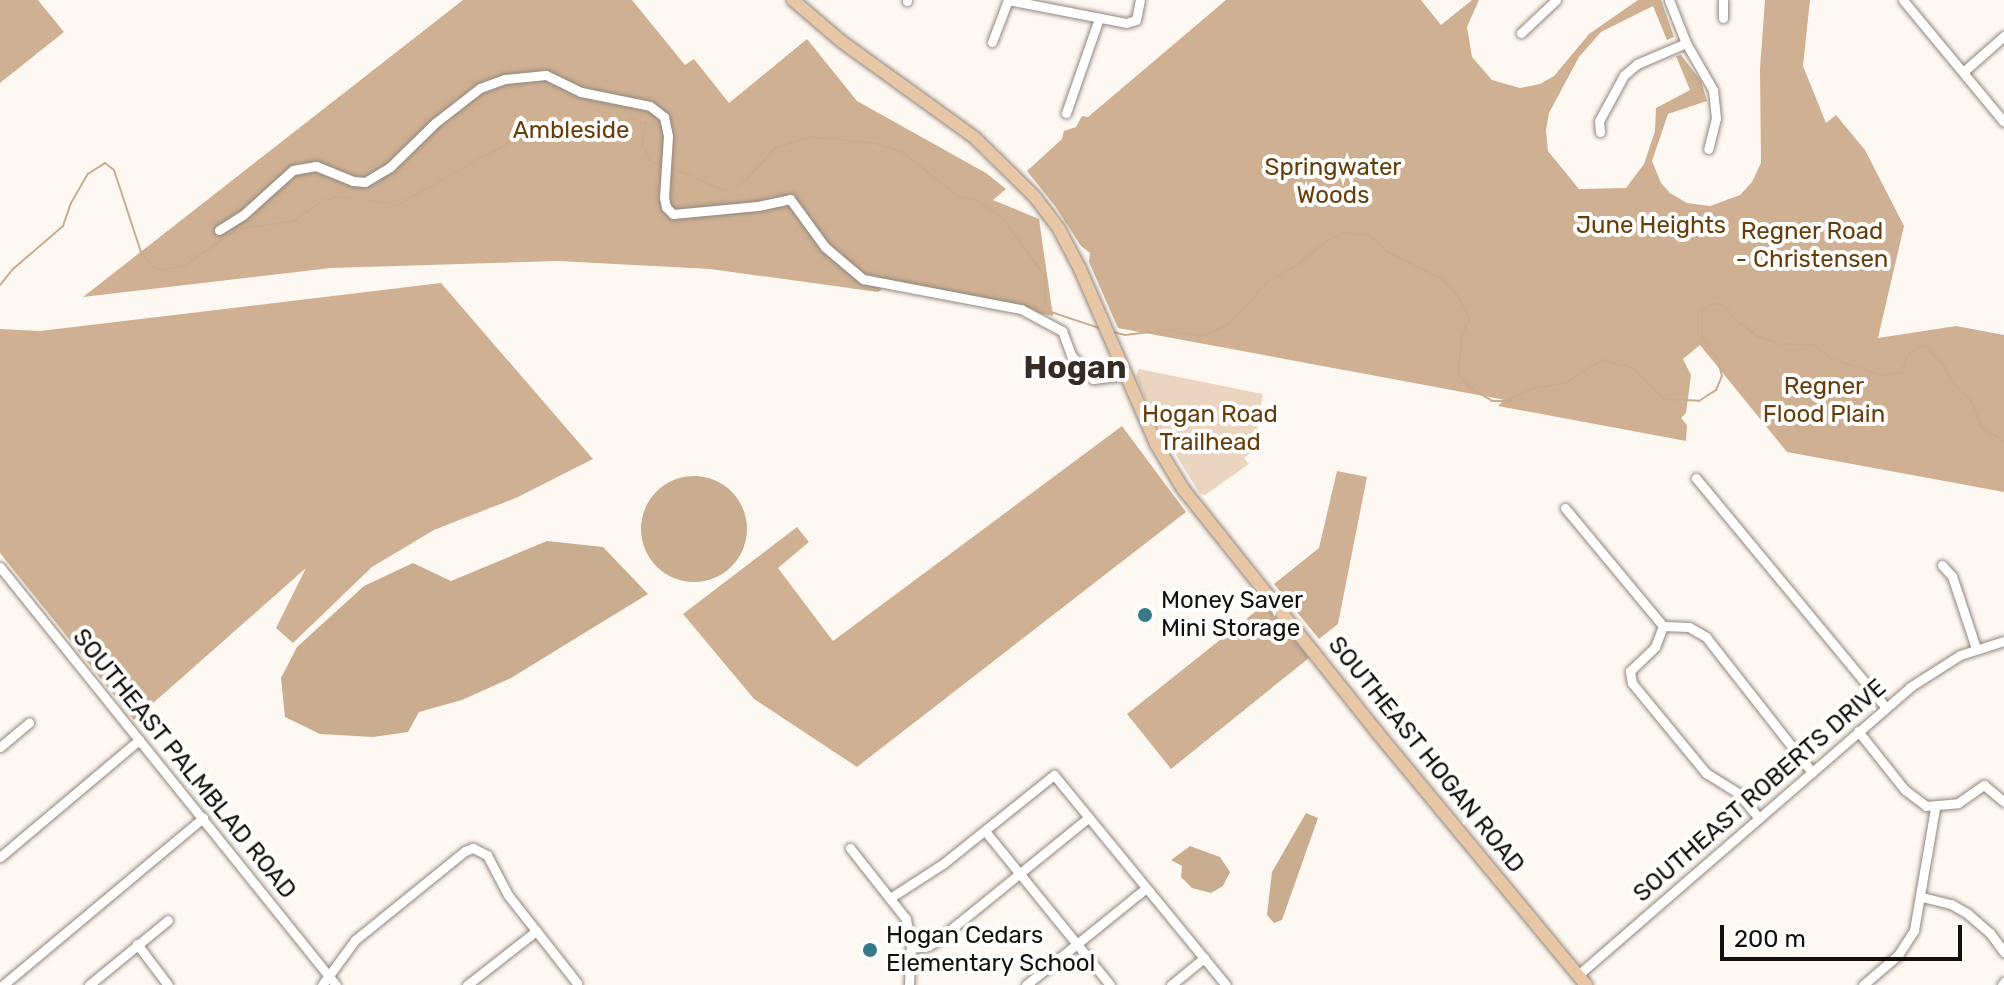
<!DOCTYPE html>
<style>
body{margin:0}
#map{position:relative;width:2004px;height:985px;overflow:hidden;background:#fef8f2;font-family:Rubik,sans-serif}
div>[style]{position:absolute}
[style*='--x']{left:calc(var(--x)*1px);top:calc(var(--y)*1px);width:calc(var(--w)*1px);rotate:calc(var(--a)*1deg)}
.green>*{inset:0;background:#ebd5c0}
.forest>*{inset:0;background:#cfb093}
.water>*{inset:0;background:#caac8f}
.round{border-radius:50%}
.stream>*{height:2px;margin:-1px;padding:0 1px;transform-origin:1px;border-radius:1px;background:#caac8f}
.roads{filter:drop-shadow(0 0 2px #90877e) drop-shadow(0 0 2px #90877e)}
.minor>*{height:9px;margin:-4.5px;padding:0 4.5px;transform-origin:4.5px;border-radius:4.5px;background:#fff}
.major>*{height:12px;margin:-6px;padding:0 6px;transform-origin:6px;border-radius:6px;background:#e8c7a6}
.dots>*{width:22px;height:22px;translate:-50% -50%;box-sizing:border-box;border:4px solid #fff;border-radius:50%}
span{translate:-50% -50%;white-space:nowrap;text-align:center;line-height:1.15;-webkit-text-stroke:8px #fff;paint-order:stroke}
.park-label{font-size:24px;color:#673e0b}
.poi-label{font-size:24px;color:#130f0c}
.left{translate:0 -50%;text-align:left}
.street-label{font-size:24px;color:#130f0c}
.district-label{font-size:32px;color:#342c25;font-weight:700}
.scale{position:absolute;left:1720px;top:925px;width:242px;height:36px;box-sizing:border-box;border:4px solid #130f0c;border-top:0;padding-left:10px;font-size:24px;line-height:28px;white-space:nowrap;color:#130f0c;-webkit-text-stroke:6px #fff;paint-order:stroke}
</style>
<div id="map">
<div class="green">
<div style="clip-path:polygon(1139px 369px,1263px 394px,1253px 451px,1244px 458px,1249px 464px,1205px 495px,1200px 494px,1153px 417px,1136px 376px)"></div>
</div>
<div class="forest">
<div style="clip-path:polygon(0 0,38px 0,64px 32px,0 83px)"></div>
<div style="clip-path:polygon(463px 0,632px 0,685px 65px,694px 59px,729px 103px,807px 39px,857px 101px,986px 173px,1006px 189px,993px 200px,1039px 219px,1053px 316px,886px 286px,878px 292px,710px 269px,558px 261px,331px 268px,83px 297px)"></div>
<div style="clip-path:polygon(1226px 0,1421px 0,1441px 25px,1472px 0,1479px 0,1467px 27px,1472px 57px,1492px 80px,1520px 88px,1540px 84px,1554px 76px,1589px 34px,1638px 0,1661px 0,1674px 37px,1667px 40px,1653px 6px,1601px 32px,1579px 57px,1549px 113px,1546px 130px,1548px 151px,1579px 189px,1626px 188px,1644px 164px,1655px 131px,1656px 108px,1690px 90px,1676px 56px,1681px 55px,1701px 81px,1707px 101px,1668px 114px,1652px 161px,1661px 183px,1670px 193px,1687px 203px,1710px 206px,1740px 195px,1752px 182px,1761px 163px,1760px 69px,1765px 0,1810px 0,1803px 66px,1826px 123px,1836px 115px,1865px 150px,1904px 226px,1878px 338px,1956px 326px,2004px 335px,2004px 492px,1787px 452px,1700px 345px,1683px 359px,1691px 375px,1686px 413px,1681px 418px,1687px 425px,1686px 441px,1498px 406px,1504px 400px,1500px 399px,1118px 328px,1089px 262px,1090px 253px,1081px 246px,1055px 206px,1027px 171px,1062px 139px,1064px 131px,1076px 127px,1082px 116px,1088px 117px)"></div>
<div style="clip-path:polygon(441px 283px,593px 459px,518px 497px,434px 530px,372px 567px,293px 643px,276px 628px,306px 568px,134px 720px,0 553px,0 329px,40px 331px)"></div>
<div style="clip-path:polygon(1122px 426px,1186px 512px,857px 767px,754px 699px,683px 614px,797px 527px,809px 542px,778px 568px,833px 641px)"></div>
<div style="clip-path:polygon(1337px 471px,1367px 477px,1338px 624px,1319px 639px,1274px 584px,1319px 548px)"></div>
<div style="clip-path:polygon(1265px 604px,1309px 658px,1171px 769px,1127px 714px)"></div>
</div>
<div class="water">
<div class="round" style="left:641px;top:476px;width:106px;height:106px"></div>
<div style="clip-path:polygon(547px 541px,603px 547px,648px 594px,511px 678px,462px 700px,419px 712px,408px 732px,373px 737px,320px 734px,285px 717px,281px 678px,297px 647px,364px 586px,413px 563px,451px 581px)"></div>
<div style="clip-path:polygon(1306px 813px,1318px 818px,1282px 920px,1274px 923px,1267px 915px,1272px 872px)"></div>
<div style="clip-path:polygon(1190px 846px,1220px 857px,1230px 872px,1223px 886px,1211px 893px,1192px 888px,1181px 877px,1182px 866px,1171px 860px)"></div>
</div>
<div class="stream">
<div style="--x:669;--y:167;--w:56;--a:22.9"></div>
<div style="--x:721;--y:189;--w:12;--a:-5"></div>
<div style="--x:733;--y:188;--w:17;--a:-33"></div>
<div style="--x:747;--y:179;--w:42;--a:-47.9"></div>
<div style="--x:775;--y:148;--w:39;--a:-17"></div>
<div style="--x:812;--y:137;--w:62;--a:5.5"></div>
<div style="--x:874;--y:143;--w:28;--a:17"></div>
<div style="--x:901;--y:151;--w:74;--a:38.4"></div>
<div style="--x:959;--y:197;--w:18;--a:9"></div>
<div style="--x:977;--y:200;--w:32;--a:36"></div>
<div style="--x:1003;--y:219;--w:71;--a:53.6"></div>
<div style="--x:1045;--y:276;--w:24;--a:92"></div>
<div style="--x:1044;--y:300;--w:14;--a:60"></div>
<div style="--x:1051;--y:312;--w:51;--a:18.4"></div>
<div style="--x:0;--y:285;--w:21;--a:-51"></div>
<div style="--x:13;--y:269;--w:66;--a:-40.7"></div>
<div style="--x:63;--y:226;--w:24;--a:-71"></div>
<div style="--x:71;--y:203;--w:34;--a:-60"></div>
<div style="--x:88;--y:174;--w:20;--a:-33"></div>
<div style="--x:105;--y:163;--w:11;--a:38"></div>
<div style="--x:114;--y:170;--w:89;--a:71.8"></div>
<div style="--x:142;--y:255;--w:21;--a:45"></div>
<div style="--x:157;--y:270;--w:27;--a:-8"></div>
<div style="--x:184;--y:266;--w:65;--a:-34.9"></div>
<div style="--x:237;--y:229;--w:58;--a:-8"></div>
<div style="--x:294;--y:221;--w:35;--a:-35"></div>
<div style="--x:323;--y:201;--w:19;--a:-16"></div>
<div style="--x:341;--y:196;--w:57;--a:9.1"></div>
<div style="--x:397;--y:205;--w:127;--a:-29.2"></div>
<div style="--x:508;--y:143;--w:32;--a:-22"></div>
<div style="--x:538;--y:131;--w:16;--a:-4"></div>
<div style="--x:554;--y:130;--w:20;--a:20"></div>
<div style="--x:573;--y:137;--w:61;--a:-17.2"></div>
<div style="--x:631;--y:119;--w:16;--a:18"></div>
<div style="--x:646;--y:124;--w:21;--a:101"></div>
<div style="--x:642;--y:145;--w:18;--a:63"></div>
<div style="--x:650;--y:161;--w:14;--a:17"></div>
<div style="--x:1113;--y:332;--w:12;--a:14"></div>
<div style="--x:1125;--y:335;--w:39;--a:-7"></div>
<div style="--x:1164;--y:330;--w:39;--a:9"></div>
<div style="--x:1203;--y:336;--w:27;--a:-24"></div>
<div style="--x:1228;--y:325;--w:60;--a:-47"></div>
<div style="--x:1269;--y:281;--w:29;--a:-29"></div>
<div style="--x:1294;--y:267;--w:42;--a:-38.2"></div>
<div style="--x:1327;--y:241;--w:18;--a:-27"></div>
<div style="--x:1343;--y:233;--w:27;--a:6"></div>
<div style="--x:1370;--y:236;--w:24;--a:42"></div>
<div style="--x:1388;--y:252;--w:59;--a:26.1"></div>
<div style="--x:1441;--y:278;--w:23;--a:47"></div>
<div style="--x:1457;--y:295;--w:26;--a:61"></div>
<div style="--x:1470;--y:318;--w:20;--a:114"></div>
<div style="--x:1462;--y:336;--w:37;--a:96"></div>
<div style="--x:1458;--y:373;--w:18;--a:52"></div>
<div style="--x:1469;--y:387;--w:27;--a:31"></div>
<div style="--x:1492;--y:401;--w:15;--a:0"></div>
<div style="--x:1507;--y:401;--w:28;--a:-26"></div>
<div style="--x:1532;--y:389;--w:36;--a:-11"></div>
<div style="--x:1567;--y:382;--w:41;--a:-32.2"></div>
<div style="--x:1602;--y:360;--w:32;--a:14"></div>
<div style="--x:1633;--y:368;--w:44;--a:45"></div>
<div style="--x:1664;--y:399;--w:35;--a:3"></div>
<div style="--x:1699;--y:401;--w:20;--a:-33"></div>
<div style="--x:1716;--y:390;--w:15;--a:-67"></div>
<div style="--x:1722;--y:376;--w:16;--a:-104"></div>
<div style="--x:1718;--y:360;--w:28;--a:-125"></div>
<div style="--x:1702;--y:337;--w:27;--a:-90"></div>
<div style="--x:1702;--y:310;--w:14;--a:-30"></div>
<div style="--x:1714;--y:303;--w:13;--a:18"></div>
<div style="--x:1726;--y:307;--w:13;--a:58"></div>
<div style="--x:1733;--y:318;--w:30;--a:37"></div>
<div style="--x:1757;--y:336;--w:25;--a:18"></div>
<div style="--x:1781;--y:344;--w:34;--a:2"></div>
<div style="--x:1815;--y:345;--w:21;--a:41"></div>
<div style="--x:1831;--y:359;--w:52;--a:18.1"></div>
<div style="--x:1880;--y:375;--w:21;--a:-5"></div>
<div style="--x:1901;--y:373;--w:21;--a:-67"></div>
<div style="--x:1909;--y:354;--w:17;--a:-31"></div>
<div style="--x:1924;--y:345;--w:29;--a:46"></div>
<div style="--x:1944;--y:366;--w:21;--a:62"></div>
<div style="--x:1954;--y:385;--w:25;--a:43"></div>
<div style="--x:1972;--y:402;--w:28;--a:69"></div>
<div style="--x:1982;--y:428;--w:26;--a:31"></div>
</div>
<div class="roads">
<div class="minor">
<div style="--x:1669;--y:0;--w:46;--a:68.4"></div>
<div style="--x:1686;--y:43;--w:54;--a:60.1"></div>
<div style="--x:1713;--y:90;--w:28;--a:84"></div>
<div style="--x:1716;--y:118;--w:32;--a:104"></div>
<div style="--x:1723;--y:0;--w:18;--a:90"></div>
<div style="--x:1903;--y:0;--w:158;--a:50.4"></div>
<div style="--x:907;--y:1;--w:1;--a:-90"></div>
<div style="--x:1521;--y:33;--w:48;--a:-43.3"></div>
<div style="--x:992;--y:42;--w:45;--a:-69.1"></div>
<div style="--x:1008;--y:0;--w:120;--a:11"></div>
<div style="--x:1126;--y:23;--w:10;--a:-17"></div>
<div style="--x:1136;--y:20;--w:20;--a:-79"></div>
<div style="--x:1963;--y:72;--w:55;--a:-41.3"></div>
<div style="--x:1066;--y:113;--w:101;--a:-70.8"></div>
<div style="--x:1600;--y:132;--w:11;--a:-95"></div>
<div style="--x:1599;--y:121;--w:52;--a:-61.5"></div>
<div style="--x:1624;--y:75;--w:17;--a:-40"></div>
<div style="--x:1637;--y:64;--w:53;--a:-23.2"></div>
<div style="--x:219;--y:230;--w:28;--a:-32"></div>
<div style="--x:243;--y:215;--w:67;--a:-42"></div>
<div style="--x:293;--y:170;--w:23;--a:-10"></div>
<div style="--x:316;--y:166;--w:40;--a:22"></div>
<div style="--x:353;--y:181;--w:12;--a:5"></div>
<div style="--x:365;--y:182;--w:29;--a:-31"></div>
<div style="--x:390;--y:167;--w:63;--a:-44.4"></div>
<div style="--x:435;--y:123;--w:57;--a:-37.9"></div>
<div style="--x:480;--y:88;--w:27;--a:-20"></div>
<div style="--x:505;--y:79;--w:41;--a:-5.6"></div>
<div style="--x:546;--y:75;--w:39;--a:26"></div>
<div style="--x:581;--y:92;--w:70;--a:11.5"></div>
<div style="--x:650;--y:106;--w:18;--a:38"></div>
<div style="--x:664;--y:117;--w:19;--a:78"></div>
<div style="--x:668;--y:136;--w:62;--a:93.7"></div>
<div style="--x:664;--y:198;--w:9;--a:77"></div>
<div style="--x:666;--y:207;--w:10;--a:45"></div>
<div style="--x:673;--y:214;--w:85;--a:-5.4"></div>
<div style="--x:758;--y:206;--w:33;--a:-12"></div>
<div style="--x:790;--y:199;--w:59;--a:53.9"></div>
<div style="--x:825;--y:247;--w:50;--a:40.1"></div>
<div style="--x:863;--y:279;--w:161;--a:10.8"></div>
<div style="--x:1021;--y:309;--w:47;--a:28.2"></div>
<div style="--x:1062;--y:331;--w:26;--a:69"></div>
<div style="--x:1071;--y:355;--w:33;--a:47"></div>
<div style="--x:1093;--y:379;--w:33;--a:-7"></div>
<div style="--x:1696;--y:478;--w:298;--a:50.4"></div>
<div style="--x:1565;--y:508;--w:153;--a:50.3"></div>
<div style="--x:1663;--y:626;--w:26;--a:2"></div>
<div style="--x:1689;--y:627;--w:20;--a:30"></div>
<div style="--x:1706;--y:637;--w:172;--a:51.9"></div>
<div style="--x:1942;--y:565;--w:15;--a:48"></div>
<div style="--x:1952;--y:576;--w:76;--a:71.6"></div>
<div style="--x:0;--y:567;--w:536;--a:51.21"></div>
<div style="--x:1663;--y:626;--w:22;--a:111"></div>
<div style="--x:1655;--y:647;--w:35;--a:136"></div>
<div style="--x:1630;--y:671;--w:12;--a:81"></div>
<div style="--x:1632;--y:683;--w:117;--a:50.6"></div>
<div style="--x:1706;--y:773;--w:38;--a:32"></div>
<div style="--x:1738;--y:793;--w:33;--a:50"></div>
<div style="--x:1858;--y:731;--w:75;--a:51.5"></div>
<div style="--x:1905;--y:790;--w:26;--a:37"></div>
<div style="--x:1926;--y:806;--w:32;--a:-5"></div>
<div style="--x:1958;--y:803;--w:32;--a:-35"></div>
<div style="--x:1984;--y:785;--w:26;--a:40"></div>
<div style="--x:0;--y:747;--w:38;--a:-40"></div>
<div style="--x:985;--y:831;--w:198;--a:50.9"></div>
<div style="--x:850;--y:848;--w:90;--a:51.7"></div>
<div style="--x:906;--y:919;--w:26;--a:79"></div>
<div style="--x:911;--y:945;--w:40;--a:92.9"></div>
<div style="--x:0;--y:857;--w:182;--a:-40.1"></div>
<div style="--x:1922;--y:897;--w:30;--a:14"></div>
<div style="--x:1951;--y:904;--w:20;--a:30"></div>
<div style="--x:1968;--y:914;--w:29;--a:41"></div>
<div style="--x:1990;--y:933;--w:24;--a:54"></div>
<div style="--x:890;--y:898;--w:64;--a:-32.9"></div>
<div style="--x:944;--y:863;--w:141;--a:-38.7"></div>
<div style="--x:1054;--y:775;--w:271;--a:50.7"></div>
<div style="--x:137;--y:944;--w:51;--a:52.9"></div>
<div style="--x:911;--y:948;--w:17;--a:-7"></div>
<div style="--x:928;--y:946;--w:13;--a:-32"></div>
<div style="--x:939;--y:939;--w:193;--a:-39.1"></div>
<div style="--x:1578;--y:975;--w:440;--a:-40.9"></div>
<div style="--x:1910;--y:687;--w:59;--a:-32.6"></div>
<div style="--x:1960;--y:655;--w:46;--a:-17.7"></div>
<div style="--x:3;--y:985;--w:261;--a:-39.9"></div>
<div style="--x:89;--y:985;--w:102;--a:-39.4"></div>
<div style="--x:322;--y:985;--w:56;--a:-53.7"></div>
<div style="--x:355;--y:940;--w:141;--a:-39"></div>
<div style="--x:465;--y:851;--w:9;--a:-21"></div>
<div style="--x:473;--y:848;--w:16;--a:27"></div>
<div style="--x:487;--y:855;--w:45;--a:62.3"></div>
<div style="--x:508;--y:895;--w:112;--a:51.9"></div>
<div style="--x:467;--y:985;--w:88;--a:-38"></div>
<div style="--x:1026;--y:985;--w:154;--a:-38.9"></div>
<div style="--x:1171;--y:985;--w:43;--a:-39.3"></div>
<div style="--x:1863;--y:985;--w:46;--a:-40.6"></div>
<div style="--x:1898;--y:955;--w:30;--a:-57"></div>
<div style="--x:1914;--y:930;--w:124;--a:-80.2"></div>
<div style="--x:2002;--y:985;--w:4;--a:-56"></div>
</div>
<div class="major">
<div style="--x:793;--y:0;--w:65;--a:40.6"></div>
<div style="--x:842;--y:42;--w:164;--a:35.8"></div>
<div style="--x:975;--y:138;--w:84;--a:44.5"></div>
<div style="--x:1035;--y:197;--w:40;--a:53"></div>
<div style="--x:1059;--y:229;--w:45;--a:62.3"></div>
<div style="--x:1080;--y:269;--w:191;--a:66.5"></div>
<div style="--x:1156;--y:444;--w:52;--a:59"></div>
<div style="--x:1183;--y:489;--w:310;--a:51.4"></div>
<div style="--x:1376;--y:731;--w:330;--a:50.4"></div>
</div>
</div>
<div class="dots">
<div style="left:1145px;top:615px;background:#377b8b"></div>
<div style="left:870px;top:950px;background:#377b8b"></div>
</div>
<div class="park-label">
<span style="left:571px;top:131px">Ambleside</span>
<span style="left:1333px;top:182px">Springwater<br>Woods</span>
<span style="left:1651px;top:226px">June Heights</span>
<span style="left:1812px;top:246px">Regner Road<br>- Christensen</span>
<span style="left:1824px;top:401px">Regner<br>Flood Plain</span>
<span style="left:1210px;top:429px">Hogan Road<br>Trailhead</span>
</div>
<div class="poi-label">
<span class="left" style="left:1161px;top:615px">Money Saver<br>Mini Storage</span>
<span class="left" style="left:886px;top:950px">Hogan Cedars<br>Elementary School</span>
</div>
<div class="street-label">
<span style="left:1426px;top:755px;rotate:51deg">SOUTHEAST HOGAN ROAD</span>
<span style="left:184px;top:764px;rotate:51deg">SOUTHEAST PALMBLAD ROAD</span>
<span style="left:1760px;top:791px;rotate:-41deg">SOUTHEAST ROBERTS DRIVE</span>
</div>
<div class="district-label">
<span style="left:1075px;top:367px">Hogan</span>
</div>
<div class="scale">200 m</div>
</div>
